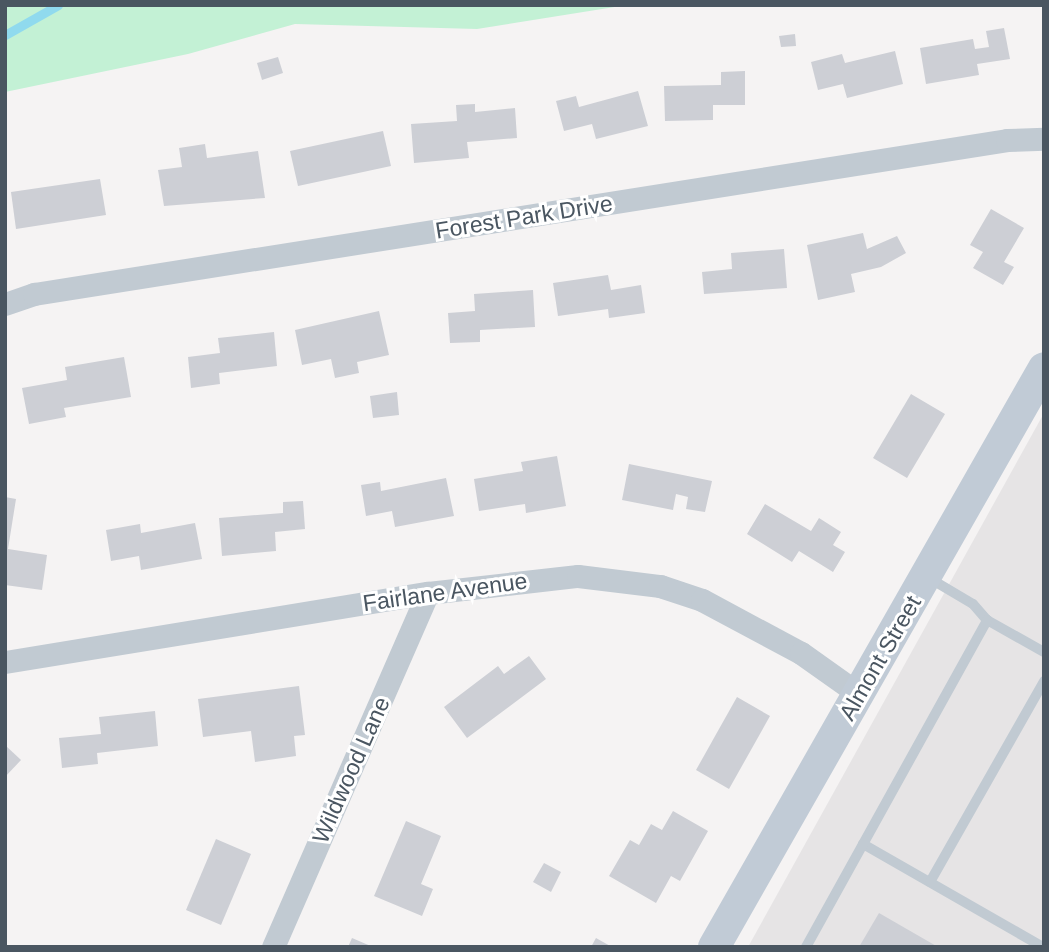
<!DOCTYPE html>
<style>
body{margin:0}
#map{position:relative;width:1049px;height:952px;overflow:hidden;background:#f5f3f3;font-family:Helvetica,sans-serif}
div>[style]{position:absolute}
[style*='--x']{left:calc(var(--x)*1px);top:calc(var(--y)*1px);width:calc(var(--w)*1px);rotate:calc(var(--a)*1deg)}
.education>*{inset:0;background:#e6e4e5}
.green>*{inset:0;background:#c3f1d5}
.stream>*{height:9px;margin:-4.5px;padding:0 4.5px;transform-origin:4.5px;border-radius:4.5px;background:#90daee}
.building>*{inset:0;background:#cdcfd5}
.lane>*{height:10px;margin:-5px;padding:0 5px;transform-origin:5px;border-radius:5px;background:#c1cad2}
.street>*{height:23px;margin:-11.5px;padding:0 11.5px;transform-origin:11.5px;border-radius:11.5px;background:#c1cad2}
.secondary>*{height:32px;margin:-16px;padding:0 16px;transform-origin:16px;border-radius:16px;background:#c1cbd6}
span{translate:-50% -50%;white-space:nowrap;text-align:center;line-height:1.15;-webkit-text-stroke:6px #fff;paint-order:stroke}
.street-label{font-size:23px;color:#4a5661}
.frame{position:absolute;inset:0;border:7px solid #4a5661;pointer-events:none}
</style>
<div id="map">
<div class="education">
<div style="clip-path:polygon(1044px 413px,1044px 947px,748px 947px)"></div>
</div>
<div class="green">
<div style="clip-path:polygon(5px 5px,627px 5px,477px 29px,295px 24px,188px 54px,5px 92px)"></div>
</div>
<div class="stream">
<div style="--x:5;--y:35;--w:61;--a:-29.5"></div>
</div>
<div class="building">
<div style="clip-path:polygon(1004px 28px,1010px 59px,977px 64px,979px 75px,926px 84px,920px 48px,973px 39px,975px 49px,989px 47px,986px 31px)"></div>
<div style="clip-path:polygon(795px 34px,796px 46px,781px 47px,779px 36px)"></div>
<div style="clip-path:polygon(895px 51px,903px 84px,847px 98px,843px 84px,818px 90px,811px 62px,842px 54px,845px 63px)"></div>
<div style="clip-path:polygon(278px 57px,283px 73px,262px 80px,257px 63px)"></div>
<div style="clip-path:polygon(745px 71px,745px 105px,713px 105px,713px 120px,665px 121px,664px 86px,721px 85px,721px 72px)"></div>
<div style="clip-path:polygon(638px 91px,648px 126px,596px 139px,592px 124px,564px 131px,556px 101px,576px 96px,579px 107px)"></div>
<div style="clip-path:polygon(475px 104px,475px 112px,515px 108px,517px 138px,467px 142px,469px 158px,414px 163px,411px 124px,457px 121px,456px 105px)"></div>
<div style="clip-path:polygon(383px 131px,391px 166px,298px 186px,290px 151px)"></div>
<div style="clip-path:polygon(205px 144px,207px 158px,258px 151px,265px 198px,164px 206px,158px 170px,182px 167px,179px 148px)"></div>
<div style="clip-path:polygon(100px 179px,106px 215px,16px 229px,11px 192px)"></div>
<div style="clip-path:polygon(991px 209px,1024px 228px,1004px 262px,1014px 267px,1003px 285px,973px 268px,983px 252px,970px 245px)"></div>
<div style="clip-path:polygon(863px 233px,867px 249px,897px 236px,906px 253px,881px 267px,851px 274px,855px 292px,818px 300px,807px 245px)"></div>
<div style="clip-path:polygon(784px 249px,787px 288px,704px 294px,702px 272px,732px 269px,731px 253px)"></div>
<div style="clip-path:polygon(608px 275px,611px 290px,641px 285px,645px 313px,609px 318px,608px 309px,558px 316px,553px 283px)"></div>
<div style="clip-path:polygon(533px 290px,535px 327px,480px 330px,480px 342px,450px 343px,448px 313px,475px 311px,474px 294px)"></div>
<div style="clip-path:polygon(379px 311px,389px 355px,357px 362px,359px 373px,335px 378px,331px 359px,302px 365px,295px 330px)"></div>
<div style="clip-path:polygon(274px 332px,277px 366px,219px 373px,220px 384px,191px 388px,188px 357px,220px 353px,218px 338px)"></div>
<div style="clip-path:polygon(124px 357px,131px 397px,64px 408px,66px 417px,29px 424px,22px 388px,67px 380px,65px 367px)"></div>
<div style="clip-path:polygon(397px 392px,399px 415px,373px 418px,370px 396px)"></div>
<div style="clip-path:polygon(911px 394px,945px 414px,907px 478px,873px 458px)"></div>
<div style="clip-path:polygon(557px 456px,566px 506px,526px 513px,525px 504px,479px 511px,474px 479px,523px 471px,521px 462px)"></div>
<div style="clip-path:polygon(629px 464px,712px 481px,705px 512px,686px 509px,688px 497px,676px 494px,673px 510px,622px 500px)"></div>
<div style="clip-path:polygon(446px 478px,454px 516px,395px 527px,392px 511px,366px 516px,361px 485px,380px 482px,381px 491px)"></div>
<div style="clip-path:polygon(5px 497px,16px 499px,8px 549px,47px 555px,42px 590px,5px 585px)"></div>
<div style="clip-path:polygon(303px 501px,305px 529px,275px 532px,276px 551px,222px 556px,219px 518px,283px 513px,283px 502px)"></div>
<div style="clip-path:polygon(765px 504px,811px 531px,819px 518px,841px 532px,833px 545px,845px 552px,833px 572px,799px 551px,792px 562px,747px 534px)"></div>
<div style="clip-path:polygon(195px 523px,202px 559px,141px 570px,139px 556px,111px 561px,106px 530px,140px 524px,141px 533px)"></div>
<div style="clip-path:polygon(529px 656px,546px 679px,467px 738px,444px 707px,498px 666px,504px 674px)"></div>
<div style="clip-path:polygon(299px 686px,305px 735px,294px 736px,296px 756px,255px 762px,251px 731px,203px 737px,198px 699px)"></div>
<div style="clip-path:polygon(737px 697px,770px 716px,729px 789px,696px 770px)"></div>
<div style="clip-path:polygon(155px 711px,158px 746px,97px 753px,98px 764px,62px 768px,59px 738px,101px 734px,99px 717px)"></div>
<div style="clip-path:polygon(5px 745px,21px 760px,5px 777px)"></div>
<div style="clip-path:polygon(673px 811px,708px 831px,680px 881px,671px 876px,656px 903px,609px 876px,630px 840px,639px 845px,651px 824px,662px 830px)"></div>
<div style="clip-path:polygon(406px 821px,441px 836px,421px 884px,433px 889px,422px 916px,374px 896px)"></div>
<div style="clip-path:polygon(216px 839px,251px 854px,221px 925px,186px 910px)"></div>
<div style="clip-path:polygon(544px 863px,561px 872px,551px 892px,533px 882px)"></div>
<div style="clip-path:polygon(879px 913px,938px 947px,859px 947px)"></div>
<div style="clip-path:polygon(352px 938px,373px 947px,348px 947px)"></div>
<div style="clip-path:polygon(596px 938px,612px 947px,591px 947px)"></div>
</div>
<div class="lane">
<div style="--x:929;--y:578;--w:51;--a:30.6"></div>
<div style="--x:973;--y:604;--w:21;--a:49"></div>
<div style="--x:987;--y:620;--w:65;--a:29.3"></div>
<div style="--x:863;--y:844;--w:207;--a:29.8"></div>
<div style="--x:930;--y:882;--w:231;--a:-60.4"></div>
<div style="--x:806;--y:947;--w:374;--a:-61"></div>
</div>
<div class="street">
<div style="--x:5;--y:304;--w:31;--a:-19"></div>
<div style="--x:34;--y:294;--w:985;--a:-8.99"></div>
<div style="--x:1007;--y:140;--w:37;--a:-2"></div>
<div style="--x:5;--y:662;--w:429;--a:-9.3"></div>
<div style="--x:428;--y:593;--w:151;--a:-6.5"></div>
<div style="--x:578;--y:576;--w:83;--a:7"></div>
<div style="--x:660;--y:586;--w:44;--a:18.4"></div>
<div style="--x:702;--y:600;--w:112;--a:28.2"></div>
<div style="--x:801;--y:653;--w:71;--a:35.3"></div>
<div style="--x:273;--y:947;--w:386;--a:-66.4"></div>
</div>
<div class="secondary">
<div style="--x:714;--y:947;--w:666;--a:-60.32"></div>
</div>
<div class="street-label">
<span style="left:524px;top:217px;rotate:-9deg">Forest Park Drive</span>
<span style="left:445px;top:592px;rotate:-8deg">Fairlane Avenue</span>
<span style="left:880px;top:658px;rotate:-60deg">Almont Street</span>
<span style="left:351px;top:770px;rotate:-66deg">Wildwood Lane</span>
</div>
<div class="frame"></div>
</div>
